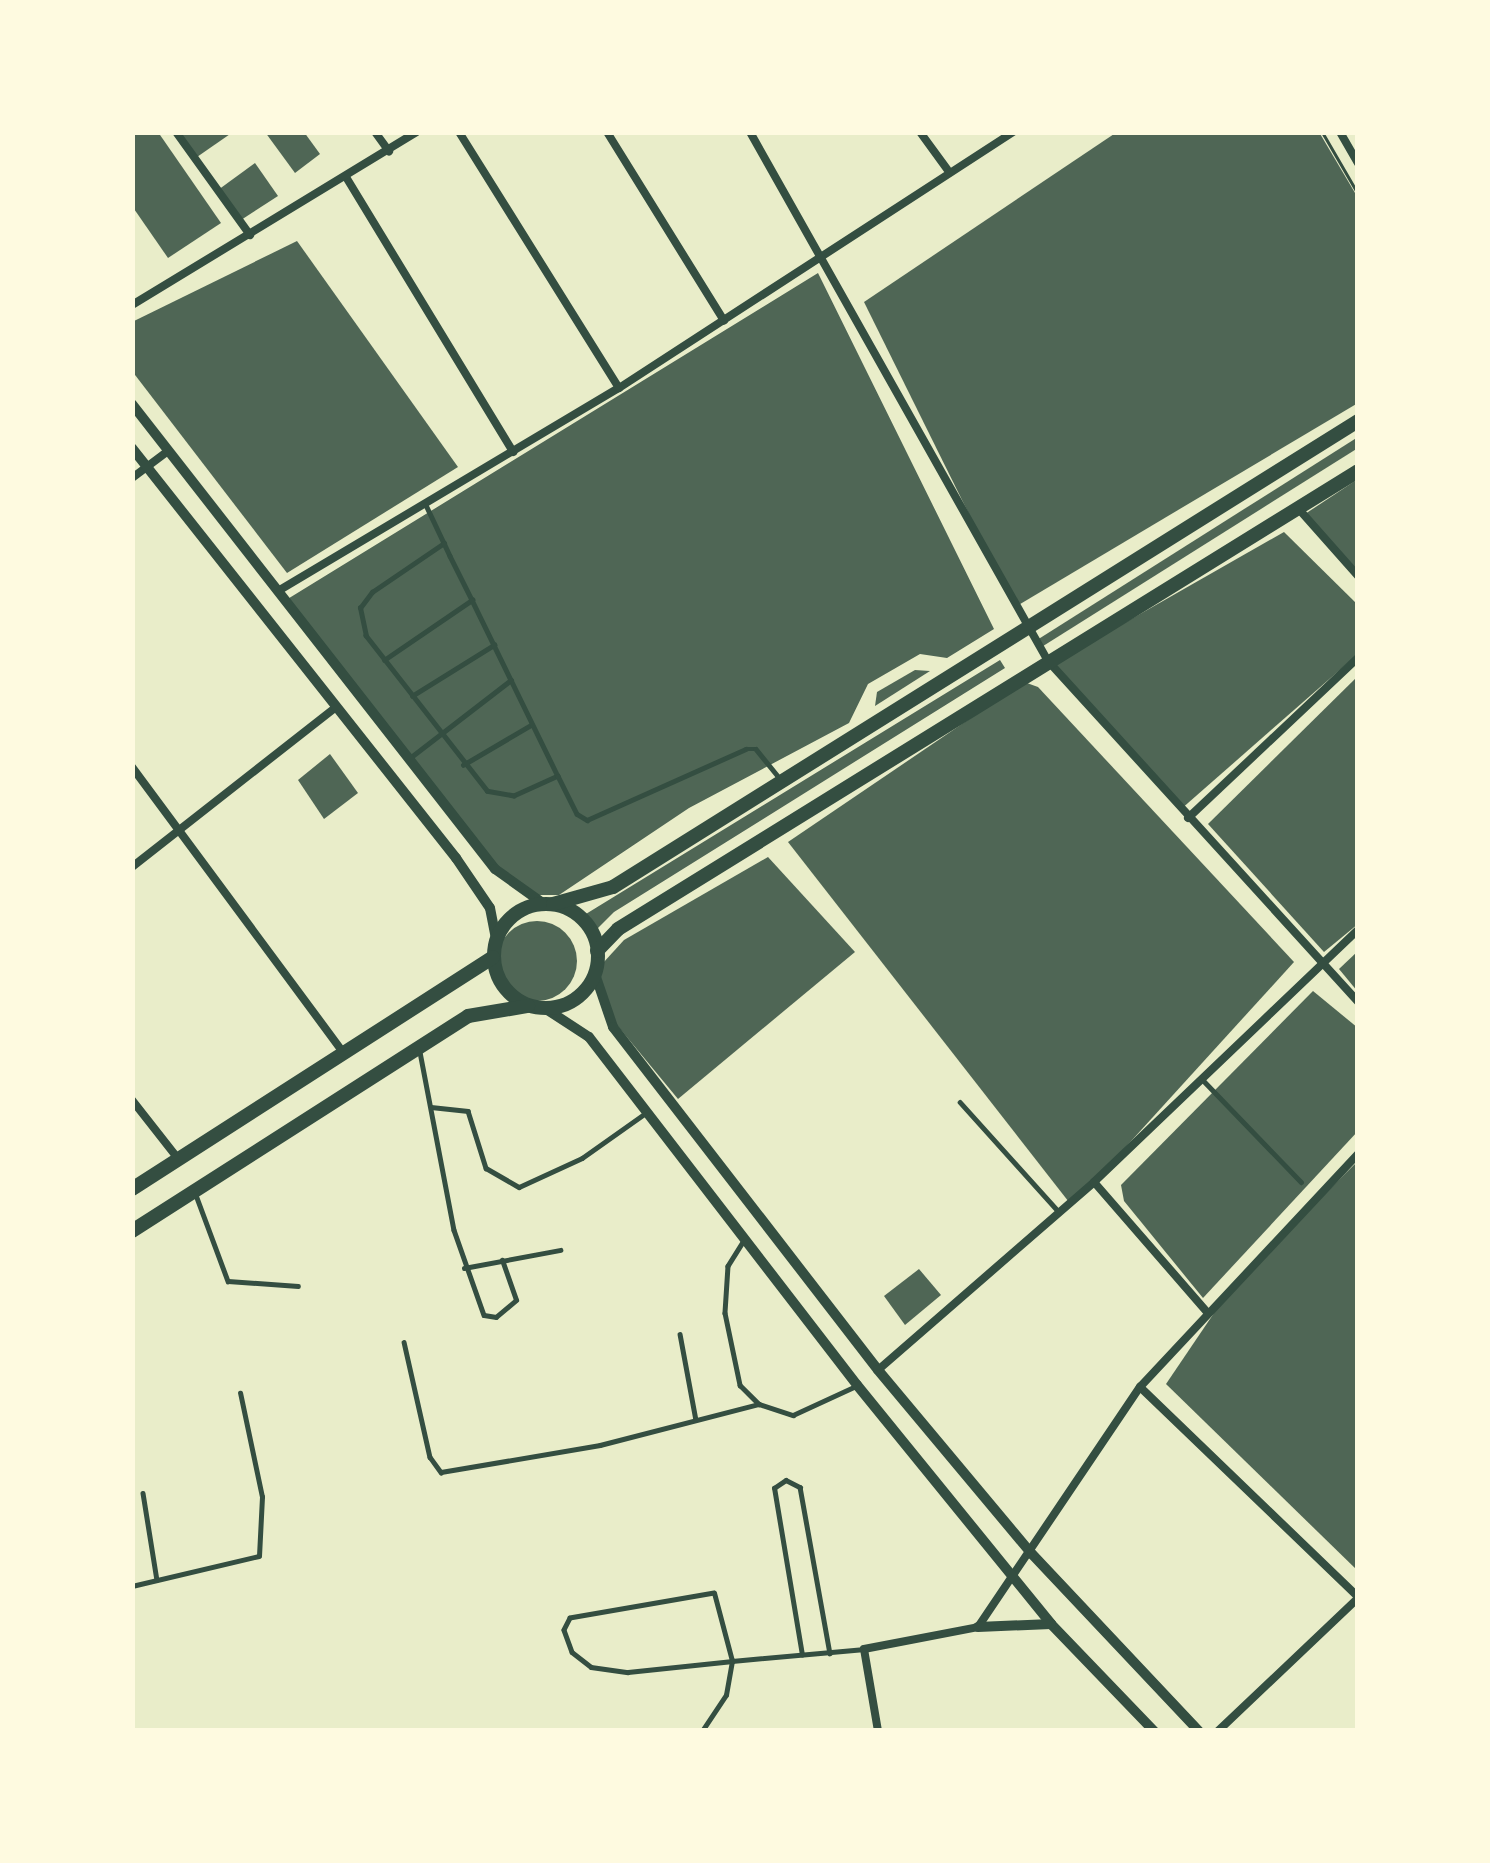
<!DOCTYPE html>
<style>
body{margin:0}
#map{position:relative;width:1490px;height:1863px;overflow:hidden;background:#e9edc9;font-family:"Source Sans 3",sans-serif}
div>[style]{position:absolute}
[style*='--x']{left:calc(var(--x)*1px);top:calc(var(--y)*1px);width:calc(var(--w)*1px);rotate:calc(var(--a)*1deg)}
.building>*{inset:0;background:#4f6655}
.round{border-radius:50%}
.path>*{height:3px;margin:-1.5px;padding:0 1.5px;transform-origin:1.5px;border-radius:1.5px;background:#344e41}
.service>*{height:4.5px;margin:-2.25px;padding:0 2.25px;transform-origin:2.25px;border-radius:2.25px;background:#344e41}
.minor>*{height:8px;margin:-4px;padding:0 4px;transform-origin:4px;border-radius:4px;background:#344e41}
.secondary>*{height:10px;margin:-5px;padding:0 5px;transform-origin:5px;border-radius:5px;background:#344e41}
.trunk>*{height:14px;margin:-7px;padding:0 7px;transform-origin:7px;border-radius:7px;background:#344e41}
.trunk>.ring{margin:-7px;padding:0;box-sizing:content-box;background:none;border:14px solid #344e41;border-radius:50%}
span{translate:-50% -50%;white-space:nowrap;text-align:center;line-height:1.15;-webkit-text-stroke:12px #fefae0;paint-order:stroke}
.frame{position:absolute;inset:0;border:135px solid #fefae0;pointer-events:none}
</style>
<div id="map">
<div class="building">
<div style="clip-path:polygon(132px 132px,158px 132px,221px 223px,168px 258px,132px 206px)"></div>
<div style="clip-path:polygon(180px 132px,233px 132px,197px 157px)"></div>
<div style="clip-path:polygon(265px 132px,304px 132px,320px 154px,295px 173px)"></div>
<div style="clip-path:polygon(1117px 132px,1319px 132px,1358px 198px,1358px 403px,1015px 607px,864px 302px)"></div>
<div style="clip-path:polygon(255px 163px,278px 196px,241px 220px,218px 190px)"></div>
<div style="clip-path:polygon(297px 241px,458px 467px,287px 573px,132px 371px,132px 322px)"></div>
<div style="clip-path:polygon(818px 273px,994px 629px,947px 658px,920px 654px,868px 684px,849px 723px,689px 808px,559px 895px,534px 895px,507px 879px,286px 600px)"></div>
<div style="clip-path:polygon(1358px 437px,1358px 448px,1040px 648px,1037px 640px)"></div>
<div style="clip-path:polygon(1358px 479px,1358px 581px,1302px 516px)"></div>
<div style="clip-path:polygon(1284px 532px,1358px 605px,1358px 654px,1180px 810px,1049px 666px)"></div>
<div style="clip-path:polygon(1000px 660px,1005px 668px,614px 912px,593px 933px,581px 917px)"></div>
<div style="clip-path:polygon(915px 670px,930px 671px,875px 706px,877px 692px)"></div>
<div style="clip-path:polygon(1358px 676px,1358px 924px,1324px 952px,1208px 824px)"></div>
<div style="clip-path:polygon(1024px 682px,1038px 687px,1294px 962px,1072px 1206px,788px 842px)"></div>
<div style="clip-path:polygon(330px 754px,358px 793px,324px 819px,298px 780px)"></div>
<div style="clip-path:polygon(768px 857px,855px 952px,678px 1099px,612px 1019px,599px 979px,603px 963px,624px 940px)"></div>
<div class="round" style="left:497px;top:921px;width:80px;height:80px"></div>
<div style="clip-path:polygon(1358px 951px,1358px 992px,1339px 969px)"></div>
<div style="clip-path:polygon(1313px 991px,1358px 1028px,1358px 1131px,1203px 1298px,1124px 1201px,1121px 1185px)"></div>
<div style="clip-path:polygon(1358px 1161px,1358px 1571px,1166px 1384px,1233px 1285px)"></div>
<div style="clip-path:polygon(919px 1269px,941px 1295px,905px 1325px,884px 1296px)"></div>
</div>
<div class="path">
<div style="--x:1322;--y:132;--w:72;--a:59.9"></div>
</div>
<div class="service">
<div style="--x:426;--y:505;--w:42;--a:64.7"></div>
<div style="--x:384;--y:660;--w:107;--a:-34.3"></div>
<div style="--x:412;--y:696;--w:97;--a:-31.9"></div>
<div style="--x:411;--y:757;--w:126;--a:-37.6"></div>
<div style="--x:463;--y:765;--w:79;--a:-30.5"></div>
<div style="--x:558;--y:776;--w:48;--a:155.6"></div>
<div style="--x:514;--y:796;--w:27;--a:-170"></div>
<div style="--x:487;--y:791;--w:197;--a:-128"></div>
<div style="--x:366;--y:636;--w:29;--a:-102"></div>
<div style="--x:360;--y:608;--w:20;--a:-53"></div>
<div style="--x:372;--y:592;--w:87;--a:-34.2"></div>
<div style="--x:444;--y:543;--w:14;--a:65"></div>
<div style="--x:450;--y:556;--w:49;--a:63.4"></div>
<div style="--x:472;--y:600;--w:196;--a:64"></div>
<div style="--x:558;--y:776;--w:42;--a:63.4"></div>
<div style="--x:577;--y:814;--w:12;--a:31"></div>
<div style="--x:587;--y:820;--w:174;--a:-24.1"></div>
<div style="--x:746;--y:749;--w:10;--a:0"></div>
<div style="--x:756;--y:749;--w:35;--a:51"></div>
<div style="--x:420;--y:1052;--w:181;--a:79.2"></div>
<div style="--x:454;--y:1230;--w:90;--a:70.6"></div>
<div style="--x:484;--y:1315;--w:12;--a:9"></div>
<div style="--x:496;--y:1317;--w:26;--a:-40"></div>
<div style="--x:516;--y:1300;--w:42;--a:-109.3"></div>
<div style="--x:1202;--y:1079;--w:143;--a:46.1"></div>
<div style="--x:960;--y:1102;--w:148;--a:48"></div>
<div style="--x:431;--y:1107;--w:37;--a:6"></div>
<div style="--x:468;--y:1111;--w:60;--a:72.5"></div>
<div style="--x:486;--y:1168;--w:38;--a:30"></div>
<div style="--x:519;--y:1187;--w:69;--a:-24.7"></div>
<div style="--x:582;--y:1158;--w:80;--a:-35.3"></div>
<div style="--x:196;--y:1195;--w:92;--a:69.6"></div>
<div style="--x:228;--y:1281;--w:70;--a:4.1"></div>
<div style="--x:745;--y:1239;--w:32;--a:122"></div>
<div style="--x:728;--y:1266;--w:47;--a:93.7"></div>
<div style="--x:725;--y:1313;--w:74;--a:78.2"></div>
<div style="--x:740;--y:1385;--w:27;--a:45"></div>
<div style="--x:759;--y:1404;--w:36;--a:18"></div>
<div style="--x:793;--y:1415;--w:67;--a:-24.7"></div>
<div style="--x:464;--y:1268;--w:98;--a:-10.6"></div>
<div style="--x:680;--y:1334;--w:87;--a:79.5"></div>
<div style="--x:404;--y:1342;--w:118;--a:77.3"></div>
<div style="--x:430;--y:1457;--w:19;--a:54"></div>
<div style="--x:441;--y:1472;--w:161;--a:-9.6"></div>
<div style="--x:600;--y:1445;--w:164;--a:-14.5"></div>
<div style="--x:143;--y:1493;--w:88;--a:80.9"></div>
<div style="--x:132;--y:1586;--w:130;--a:-13.3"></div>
<div style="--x:259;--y:1556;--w:59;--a:-87.1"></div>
<div style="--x:262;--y:1497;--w:106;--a:-101.9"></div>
<div style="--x:802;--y:1655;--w:169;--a:-99.5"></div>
<div style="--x:774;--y:1488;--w:14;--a:-34"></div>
<div style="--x:786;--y:1480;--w:16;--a:27"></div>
<div style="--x:800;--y:1487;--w:169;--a:79.8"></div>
<div style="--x:702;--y:1731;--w:43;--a:-56.3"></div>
<div style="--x:726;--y:1695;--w:35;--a:-80"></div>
<div style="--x:732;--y:1661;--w:70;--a:-104.8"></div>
<div style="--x:714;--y:1593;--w:146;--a:170.2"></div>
<div style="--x:570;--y:1618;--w:13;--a:117"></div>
<div style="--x:564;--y:1630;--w:23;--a:70"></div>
<div style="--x:572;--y:1652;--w:24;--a:38"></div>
<div style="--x:591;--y:1667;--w:37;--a:8"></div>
<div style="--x:628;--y:1672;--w:105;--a:-6"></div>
<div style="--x:732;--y:1661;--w:133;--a:-5.2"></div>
</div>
<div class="minor">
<div style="--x:176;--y:132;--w:127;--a:54.3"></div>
<div style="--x:375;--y:132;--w:24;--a:54"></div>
<div style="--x:459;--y:132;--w:302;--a:58"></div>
<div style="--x:607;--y:132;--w:222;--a:58.2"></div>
<div style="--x:750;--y:132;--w:607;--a:60.61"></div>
<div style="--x:1048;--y:661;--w:461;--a:47.7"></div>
<div style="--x:920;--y:132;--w:46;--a:53.9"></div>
<div style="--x:1340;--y:132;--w:36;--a:60"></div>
<div style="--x:346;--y:177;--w:322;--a:58.7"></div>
<div style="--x:132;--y:305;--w:333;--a:-31.3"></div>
<div style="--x:132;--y:478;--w:45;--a:-36.9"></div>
<div style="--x:1297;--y:507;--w:92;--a:48.5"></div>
<div style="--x:278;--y:591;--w:397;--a:-30.8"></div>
<div style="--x:619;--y:388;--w:470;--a:-33"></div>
<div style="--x:132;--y:767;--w:358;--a:53.5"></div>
<div style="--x:1188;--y:818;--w:233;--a:-43.3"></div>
<div style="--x:132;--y:867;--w:258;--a:-38.1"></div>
<div style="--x:132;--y:1100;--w:76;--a:51.9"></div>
<div style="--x:1094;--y:1182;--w:171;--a:49"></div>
<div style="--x:878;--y:1370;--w:286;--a:-41"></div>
<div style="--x:1094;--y:1182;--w:365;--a:-43.7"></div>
<div style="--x:1140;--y:1387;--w:303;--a:43.9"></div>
<div style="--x:878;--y:1731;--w:83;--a:-99.7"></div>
<div style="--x:864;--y:1649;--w:116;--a:-10.9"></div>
<div style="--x:978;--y:1627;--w:290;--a:-56"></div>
<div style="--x:1140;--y:1387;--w:319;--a:-46.9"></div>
<div style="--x:1218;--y:1731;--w:193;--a:-43.5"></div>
</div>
<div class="secondary">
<div style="--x:132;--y:404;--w:590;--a:52.02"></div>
<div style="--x:495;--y:869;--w:60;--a:35.5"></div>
<div style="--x:132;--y:448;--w:523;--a:51.68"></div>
<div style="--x:456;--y:858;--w:60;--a:55.8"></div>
<div style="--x:490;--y:908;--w:32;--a:79"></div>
<div style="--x:595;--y:974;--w:56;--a:71.2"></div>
<div style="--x:613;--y:1027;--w:433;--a:52.3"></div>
<div style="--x:878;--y:1370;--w:240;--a:50.1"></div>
<div style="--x:1032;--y:1554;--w:243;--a:46.7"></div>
<div style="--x:546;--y:1009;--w:51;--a:33.1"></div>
<div style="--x:589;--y:1037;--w:439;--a:52.4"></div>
<div style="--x:857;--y:1385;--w:308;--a:50.9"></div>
<div style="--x:1051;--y:1624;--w:149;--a:46.1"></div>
<div style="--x:978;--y:1627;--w:73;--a:-2.4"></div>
</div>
<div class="trunk">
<div class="ring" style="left:494px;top:904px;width:90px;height:90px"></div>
<div style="--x:553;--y:904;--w:62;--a:-15.8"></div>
<div style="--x:613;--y:887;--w:879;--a:-32.03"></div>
<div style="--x:597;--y:951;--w:30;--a:-46"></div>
<div style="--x:618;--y:929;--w:870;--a:-31.75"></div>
<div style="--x:132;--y:1189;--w:429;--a:-32.7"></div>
<div style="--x:132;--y:1231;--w:399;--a:-32.6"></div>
<div style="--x:468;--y:1016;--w:61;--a:-9.5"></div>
</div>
<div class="frame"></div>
</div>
